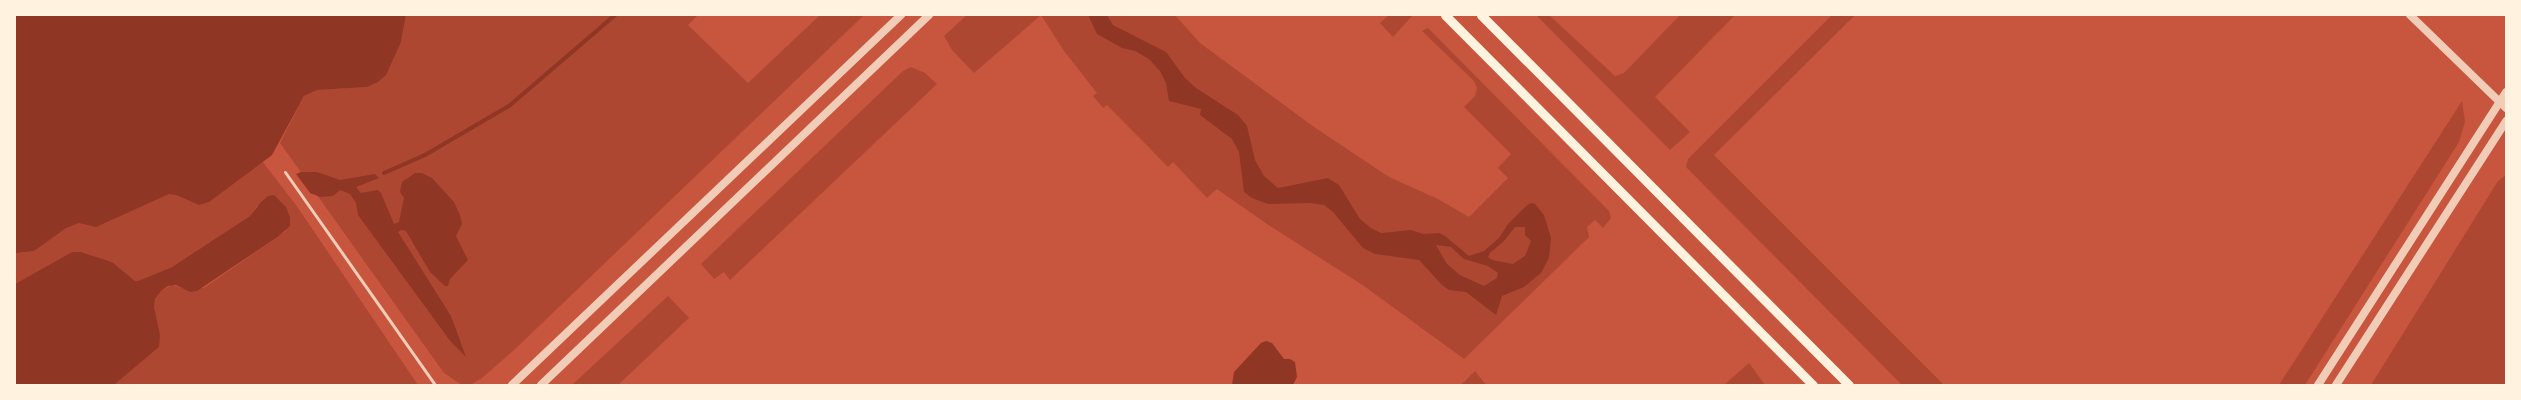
<!DOCTYPE html>
<style>
body{margin:0}
#map{position:relative;width:2521px;height:400px;overflow:hidden;background:#c8553d;font-family:Rubik,sans-serif}
div>[style]{position:absolute}
[style*='--x']{left:calc(var(--x)*1px);top:calc(var(--y)*1px);width:calc(var(--w)*1px);rotate:calc(var(--a)*1deg)}
.green>*{inset:0;background:#ae4732}
.water>*{inset:0;background:#8f3625}
.stream>*{height:4px;margin:-2px;padding:0 2px;transform-origin:2px;border-radius:2px;background:#8f3625}
.service>*{height:3px;margin:-1.5px;padding:0 1.5px;transform-origin:1.5px;border-radius:1.5px;background:#f1ccb7}
.tertiary>*{height:8px;margin:-4px;padding:0 4px;transform-origin:4px;border-radius:4px;background:#f1ccb7}
.secondary>*{height:9px;margin:-4.5px;padding:0 4.5px;transform-origin:4.5px;border-radius:4.5px;background:#fff3e0}
span{translate:-50% -50%;white-space:nowrap;text-align:center;line-height:1.15;-webkit-text-stroke:5px #fff3e0;paint-order:stroke}
.frame{position:absolute;inset:0;border:16px solid #fff3e0;pointer-events:none}
</style>
<div id="map">
<div class="green">
<div style="clip-path:polygon(15px 15px,149px 15px,296px 205px,418px 385px,114px 385px,159px 347px,154px 307px,155px 299px,161px 291px,172px 285px,185px 289px,204px 288px,279px 236px,286px 231px,290px 217px,288px 212px,257px 206px,250px 216px,172px 267px,138px 281px,135px 281px,112px 262px,81px 252px,72px 252px,15px 284px)"></div>
<div style="clip-path:polygon(406px 15px,698px 15px,688px 25px,748px 83px,820px 15px,864px 15px,513px 351px,482px 378px,472px 384px,462px 385px,444px 373px,280px 143px,304px 96px,316px 90px,367px 87px,401px 42px)"></div>
<div style="clip-path:polygon(967px 15px,1175px 15px,1200px 43px,1314px 127px,1389px 177px,1438px 199px,1469px 217px,1508px 178px,1498px 168px,1511px 154px,1464px 107px,1475px 96px,1477px 88px,1474px 81px,1422px 31px,1428px 28px,1609px 211px,1611px 218px,1603px 228px,1595px 220px,1587px 227px,1589px 237px,1464px 359px,1364px 286px,1267px 224px,1217px 189px,1207px 198px,1173px 162px,1168px 167px,1107px 105px,1103px 108px,1093px 96px,1097px 93px,1064px 51px,1041px 15px,974px 73px,952px 50px,944px 36px)"></div>
<div style="clip-path:polygon(1389px 15px,1411px 15px,1412px 16px,1393px 37px,1380px 23px)"></div>
<div style="clip-path:polygon(1536px 15px,1549px 15px,1615px 76px,1624px 73px,1680px 15px,1735px 15px,1655px 97px,1690px 132px,1670px 150px)"></div>
<div style="clip-path:polygon(1832px 15px,1855px 15px,1714px 155px,1944px 385px,1902px 385px,1686px 167px,1688px 159px)"></div>
<div style="clip-path:polygon(911px 67px,925px 73px,937px 84px,730px 280px,724px 272px,714px 279px,701px 264px,903px 71px)"></div>
<div style="clip-path:polygon(2462px 101px,2465px 122px,2459px 142px,2305px 385px,2279px 385px)"></div>
<div style="clip-path:polygon(2506px 175px,2506px 385px,2371px 385px,2498px 181px)"></div>
<div style="clip-path:polygon(668px 296px,689px 318px,618px 385px,572px 385px)"></div>
<div style="clip-path:polygon(1749px 363px,1765px 385px,1724px 385px)"></div>
<div style="clip-path:polygon(1475px 371px,1486px 385px,1461px 385px)"></div>
</div>
<div class="water">
<div style="clip-path:polygon(15px 15px,406px 15px,401px 42px,386px 75px,378px 82px,367px 87px,317px 90px,304px 96px,272px 155px,209px 202px,199px 205px,176px 195px,169px 194px,96px 227px,79px 223px,66px 228px,34px 251px,15px 253px)"></div>
<div style="clip-path:polygon(evenodd,1088px 15px,1107px 15px,1113px 25px,1166px 52px,1185px 78px,1196px 88px,1238px 115px,1247px 126px,1255px 160px,1264px 176px,1278px 188px,1328px 178px,1339px 185px,1360px 219px,1371px 228px,1381px 233px,1411px 230px,1423px 234px,1439px 233px,1445px 236px,1469px 256px,1484px 251px,1499px 238px,1508px 224px,1526px 206px,1531px 203px,1535px 204px,1544px 215px,1551px 238px,1549px 258px,1541px 273px,1524px 287px,1502px 296px,1496px 315px,1466px 292px,1449px 290px,1442px 285px,1419px 260px,1375px 254px,1363px 248px,1333px 212px,1324px 205px,1310px 203px,1268px 204px,1252px 198px,1244px 192px,1239px 152px,1232px 139px,1200px 115px,1201px 109px,1169px 101px,1166px 83px,1160px 71px,1149px 59px,1135px 51px,1122px 48px,1097px 34px,1088px 15px,1515px 227px,1525px 227px,1525px 235px,1531px 241px,1525px 256px,1513px 264px,1492px 260px,1488px 257px,1490px 253px,1504px 241px,1515px 227px,1088px 15px,1436px 245px,1451px 247px,1464px 259px,1488px 266px,1498px 273px,1497px 278px,1484px 286px,1460px 275px,1447px 264px,1436px 245px)"></div>
<div style="clip-path:polygon(301px 172px,317px 172px,340px 180px,375px 174px,379px 178px,356px 187px,361px 193px,378px 190px,381px 193px,394px 224px,399px 222px,404px 198px,400px 192px,402px 182px,415px 173px,422px 173px,432px 178px,454px 202px,460px 215px,462px 224px,456px 236px,468px 260px,450px 279px,448px 286px,445px 286px,430px 272px,406px 231px,401px 230px,398px 232px,451px 316px,466px 357px,451px 342px,358px 215px,356px 203px,350px 194px,340px 190px,333px 196px,320px 197px,310px 193px,302px 182px,296px 174px)"></div>
<div style="clip-path:polygon(274px 195px,286px 207px,290px 217px,290px 226px,279px 236px,197px 291px,190px 292px,176px 285px,168px 286px,161px 291px,155px 299px,154px 307px,160px 335px,159px 347px,114px 385px,15px 385px,15px 284px,72px 252px,81px 252px,112px 262px,135px 281px,138px 281px,172px 267px,250px 216px,261px 202px,268px 196px)"></div>
<div style="clip-path:polygon(1266px 341px,1272px 343px,1284px 359px,1290px 359px,1295px 362px,1297px 377px,1293px 385px,1232px 385px,1234px 372px,1261px 343px)"></div>
</div>
<div class="stream">
<div style="--x:384;--y:173;--w:45;--a:-23.7"></div>
<div style="--x:425;--y:155;--w:97;--a:-30.3"></div>
<div style="--x:509;--y:106;--w:140;--a:-40.6"></div>
</div>
<div class="service">
<div style="--x:285;--y:172;--w:261;--a:54.8"></div>
</div>
<div class="tertiary">
<div style="--x:2410;--y:15;--w:134;--a:44.1"></div>
<div style="--x:512;--y:385;--w:537;--a:-43.57"></div>
<div style="--x:541;--y:385;--w:536;--a:-43.64"></div>
<div style="--x:2318;--y:385;--w:348;--a:-57.3"></div>
<div style="--x:2336;--y:385;--w:314;--a:-57.2"></div>
</div>
<div class="secondary">
<div style="--x:1445;--y:15;--w:522;--a:45.16"></div>
<div style="--x:1481;--y:15;--w:522;--a:45.16"></div>
</div>
<div class="frame"></div>
</div>
